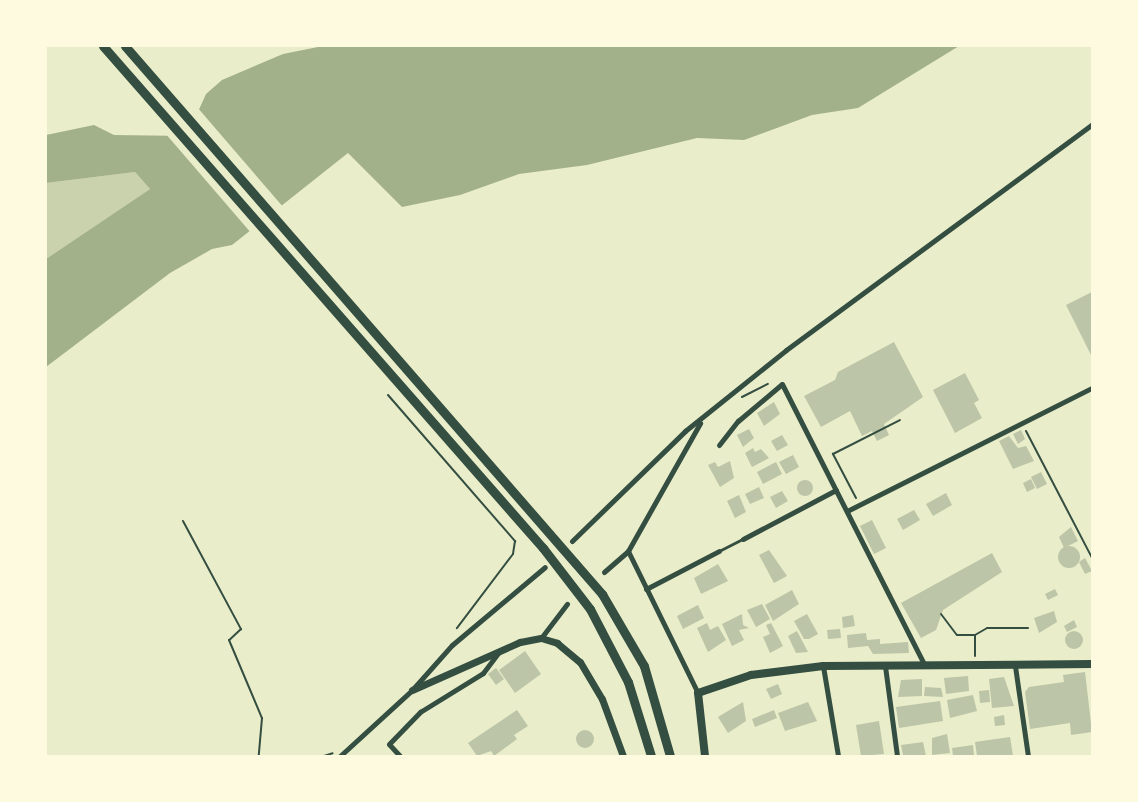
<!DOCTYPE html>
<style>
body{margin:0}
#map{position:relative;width:1138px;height:802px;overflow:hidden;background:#e9edc9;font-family:"IBM Plex Sans",sans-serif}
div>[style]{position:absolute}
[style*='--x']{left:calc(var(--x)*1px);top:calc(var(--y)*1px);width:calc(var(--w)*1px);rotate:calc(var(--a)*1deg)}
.green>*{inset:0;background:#cad2ad}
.water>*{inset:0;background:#a3b18a}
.pier>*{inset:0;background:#e9edc9}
.building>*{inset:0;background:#bcc5a7}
.round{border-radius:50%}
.path>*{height:2px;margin:-1px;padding:0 1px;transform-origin:1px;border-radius:1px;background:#344e41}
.service>*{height:2.5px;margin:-1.25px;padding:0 1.25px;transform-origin:1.25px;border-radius:1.25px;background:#344e41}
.minor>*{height:5px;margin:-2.5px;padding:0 2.5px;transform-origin:2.5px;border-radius:2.5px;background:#344e41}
.tertiary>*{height:7px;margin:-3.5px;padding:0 3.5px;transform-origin:3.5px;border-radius:3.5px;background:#344e41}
.secondary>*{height:8px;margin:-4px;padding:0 4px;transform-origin:4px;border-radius:4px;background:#344e41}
.trunk>*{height:9px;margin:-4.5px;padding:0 4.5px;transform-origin:4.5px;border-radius:4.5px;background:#344e41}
span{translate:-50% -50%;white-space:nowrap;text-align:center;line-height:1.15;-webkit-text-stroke:5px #fefae0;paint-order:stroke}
.frame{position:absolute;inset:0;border:47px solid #fefae0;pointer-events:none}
</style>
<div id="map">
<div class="green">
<div style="clip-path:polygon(135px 172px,150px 189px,46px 259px,46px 183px)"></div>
</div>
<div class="water">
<div style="clip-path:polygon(323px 46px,959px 46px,858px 108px,812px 115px,744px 140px,697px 138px,587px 165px,519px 174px,460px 195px,402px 207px,348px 153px,232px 245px,212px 249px,170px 273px,46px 367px,46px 259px,150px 189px,135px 172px,46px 183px,46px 135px,94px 125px,114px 135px,187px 136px,206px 94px,222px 80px,283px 54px)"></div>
</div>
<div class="pier">
<div style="clip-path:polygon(197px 107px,284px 208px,252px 234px,165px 133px,185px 132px)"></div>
</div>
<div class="building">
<div style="clip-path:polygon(1092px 292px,1092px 357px,1066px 305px)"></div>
<div style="clip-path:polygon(894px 342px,923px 397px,884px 424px,889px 435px,877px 441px,872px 431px,862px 436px,850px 411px,821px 427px,804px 396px,835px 380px,838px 372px)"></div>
<div style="clip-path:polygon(965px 373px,979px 400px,974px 403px,982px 418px,955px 433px,933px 390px)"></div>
<div style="clip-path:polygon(774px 402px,780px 414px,764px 426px,757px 413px)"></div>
<div style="clip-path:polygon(749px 429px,754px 438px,743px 447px,737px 435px)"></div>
<div style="clip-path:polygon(1021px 430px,1025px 439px,1018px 444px,1013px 434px)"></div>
<div style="clip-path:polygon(782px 435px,788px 445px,777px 451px,771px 441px)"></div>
<div style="clip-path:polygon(1009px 436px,1018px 448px,1026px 446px,1034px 461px,1013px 469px,999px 441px)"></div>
<div style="clip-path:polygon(753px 448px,755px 452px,761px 449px,769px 458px,752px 467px,745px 453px)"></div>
<div style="clip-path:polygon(793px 455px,799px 467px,786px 474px,779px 462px)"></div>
<div style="clip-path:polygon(730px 461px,734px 478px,720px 487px,708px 465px,715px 462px,718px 467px)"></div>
<div style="clip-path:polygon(776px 462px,782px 474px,763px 484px,757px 472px)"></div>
<div style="clip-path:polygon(1041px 472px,1047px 484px,1037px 489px,1031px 477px)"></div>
<div style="clip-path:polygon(1031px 479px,1035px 488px,1027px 492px,1023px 483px)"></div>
<div class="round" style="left:797px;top:480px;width:16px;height:16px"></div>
<div style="clip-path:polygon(759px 487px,764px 498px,750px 504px,745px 494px)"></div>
<div style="clip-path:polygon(782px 491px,788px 501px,776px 508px,770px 497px)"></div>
<div style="clip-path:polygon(946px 493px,952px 505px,933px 516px,926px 504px)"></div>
<div style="clip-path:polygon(739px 495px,746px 512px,735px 518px,727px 501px)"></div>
<div style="clip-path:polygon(914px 510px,920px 520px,903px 530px,897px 519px)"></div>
<div style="clip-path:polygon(872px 520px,886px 548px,874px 554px,860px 526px)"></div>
<div style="clip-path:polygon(1071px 527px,1078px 541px,1064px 548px,1059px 537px)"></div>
<div class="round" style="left:1058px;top:546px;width:22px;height:22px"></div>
<div style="clip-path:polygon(769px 550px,787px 576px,774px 583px,759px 555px)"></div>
<div style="clip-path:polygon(992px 553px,1002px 572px,943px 610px,936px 630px,921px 638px,901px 603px)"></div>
<div style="clip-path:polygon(1085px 558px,1092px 571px,1085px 574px,1079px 562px)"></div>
<div style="clip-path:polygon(718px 564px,728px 581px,701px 594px,694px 578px)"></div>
<div style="clip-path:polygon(1055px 589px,1058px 595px,1048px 600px,1045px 594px)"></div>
<div style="clip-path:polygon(792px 590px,799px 604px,773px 621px,765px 605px)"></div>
<div style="clip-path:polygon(762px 604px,770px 619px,756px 627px,747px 610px)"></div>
<div style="clip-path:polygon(698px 605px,704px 618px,683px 629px,677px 616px)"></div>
<div style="clip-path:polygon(1054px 611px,1057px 622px,1039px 633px,1034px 618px)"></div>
<div style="clip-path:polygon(742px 614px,743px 625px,749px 628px,739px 630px,744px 640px,732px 646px,722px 624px)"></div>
<div style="clip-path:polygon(807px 614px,818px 634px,809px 639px,804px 639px,794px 621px)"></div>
<div style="clip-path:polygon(853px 615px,855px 626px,843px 628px,842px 617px)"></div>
<div style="clip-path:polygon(1074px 620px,1077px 627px,1067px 632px,1064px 626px)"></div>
<div style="clip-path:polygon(707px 623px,710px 630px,718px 626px,726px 640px,708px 652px,697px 628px)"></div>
<div style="clip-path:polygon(771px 623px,783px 646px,770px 653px,763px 637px,770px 634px,766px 625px)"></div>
<div style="clip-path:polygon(840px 629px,841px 638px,828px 639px,827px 630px)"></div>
<div style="clip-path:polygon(797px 631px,808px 652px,796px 653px,788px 636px)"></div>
<div class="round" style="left:1065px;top:631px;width:18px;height:18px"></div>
<div style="clip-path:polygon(866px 633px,867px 640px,880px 639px,880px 644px,908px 642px,909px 653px,873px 654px,868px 646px,848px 648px,847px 635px)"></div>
<div style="clip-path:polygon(525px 651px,541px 674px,515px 693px,499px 670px)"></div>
<div style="clip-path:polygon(496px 668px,504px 679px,496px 685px,488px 674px)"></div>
<div style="clip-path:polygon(1085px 672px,1092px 732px,1071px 735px,1070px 723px,1030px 729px,1025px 692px,1029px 687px,1064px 682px,1063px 675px)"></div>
<div style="clip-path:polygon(968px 676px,969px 691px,946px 694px,944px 678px)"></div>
<div style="clip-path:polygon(1004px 677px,1014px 706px,992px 708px,989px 679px)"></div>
<div style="clip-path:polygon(922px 679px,922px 696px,898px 697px,901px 680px)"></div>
<div style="clip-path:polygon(778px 684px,782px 694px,771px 699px,766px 689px)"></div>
<div style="clip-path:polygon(925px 687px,941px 688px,943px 697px,924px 696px)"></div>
<div style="clip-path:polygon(989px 690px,990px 702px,980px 703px,979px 691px)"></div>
<div style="clip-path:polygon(973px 695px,977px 711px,950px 718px,947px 700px)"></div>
<div style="clip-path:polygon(940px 701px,943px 721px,899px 728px,896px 707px)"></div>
<div style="clip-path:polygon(743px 702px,746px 721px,728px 733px,718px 717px)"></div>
<div style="clip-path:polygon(808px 702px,817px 721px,785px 731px,778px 713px)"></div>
<div style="clip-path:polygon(517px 710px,528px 726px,514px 735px,517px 739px,494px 756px,491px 751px,477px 756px,468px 743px)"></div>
<div style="clip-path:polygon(774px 710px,777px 718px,755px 727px,752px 719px)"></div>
<div style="clip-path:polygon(1004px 715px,1005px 725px,995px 726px,994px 717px)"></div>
<div style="clip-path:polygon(879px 721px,884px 754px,861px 756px,856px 725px)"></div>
<div class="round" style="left:576px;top:730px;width:18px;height:18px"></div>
<div style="clip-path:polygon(947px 734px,950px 753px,932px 755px,932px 738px)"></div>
<div style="clip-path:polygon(1010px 737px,1013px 756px,977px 756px,975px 742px)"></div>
<div style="clip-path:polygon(923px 742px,926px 756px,903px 755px,901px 745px)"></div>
<div style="clip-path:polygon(973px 745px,974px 756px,953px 756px,952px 748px)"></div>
</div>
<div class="path">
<div style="--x:388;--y:395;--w:194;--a:49"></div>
<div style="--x:515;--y:541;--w:13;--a:99"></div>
<div style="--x:513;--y:554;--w:93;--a:127.1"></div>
<div style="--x:742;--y:397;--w:29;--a:-27"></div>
<div style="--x:1026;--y:431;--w:143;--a:62.5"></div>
<div style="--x:856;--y:498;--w:50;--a:-117.6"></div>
<div style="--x:833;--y:454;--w:75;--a:-26.9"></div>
<div style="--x:183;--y:521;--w:123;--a:61.8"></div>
<div style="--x:241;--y:629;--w:16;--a:137"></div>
<div style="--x:229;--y:640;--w:85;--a:67.1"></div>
<div style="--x:262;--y:718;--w:38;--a:95"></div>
<div style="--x:941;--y:614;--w:26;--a:53"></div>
<div style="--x:957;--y:635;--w:18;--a:0"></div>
<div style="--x:975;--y:635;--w:21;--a:90"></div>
<div style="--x:975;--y:635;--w:14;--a:-30"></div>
<div style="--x:987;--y:628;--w:41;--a:0"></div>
<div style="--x:324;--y:756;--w:9;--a:-18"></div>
</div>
<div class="service">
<div style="--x:719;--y:551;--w:27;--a:-27"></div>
</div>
<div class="minor">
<div style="--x:719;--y:445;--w:31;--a:-52"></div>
<div style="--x:738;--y:421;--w:57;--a:-40.1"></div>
<div style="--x:782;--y:384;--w:316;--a:63.1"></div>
<div style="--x:847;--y:511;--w:274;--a:-26.7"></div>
<div style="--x:743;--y:539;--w:105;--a:-27.8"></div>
<div style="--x:572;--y:541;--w:158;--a:-44.2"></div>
<div style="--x:685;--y:431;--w:129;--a:-38.7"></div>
<div style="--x:786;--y:350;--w:380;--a:-36.4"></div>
<div style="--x:628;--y:551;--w:158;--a:63.8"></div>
<div style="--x:604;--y:572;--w:32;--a:-41"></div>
<div style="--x:628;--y:551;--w:147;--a:-60.6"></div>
<div style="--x:646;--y:589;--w:82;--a:-27.5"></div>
<div style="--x:541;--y:638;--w:43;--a:-52.6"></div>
<div style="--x:823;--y:666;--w:91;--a:80.5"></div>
<div style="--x:885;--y:666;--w:91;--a:82.4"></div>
<div style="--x:1015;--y:666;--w:91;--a:81.8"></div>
<div style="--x:340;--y:756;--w:98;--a:-42.5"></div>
<div style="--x:412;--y:690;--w:60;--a:-48.4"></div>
<div style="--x:452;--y:645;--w:121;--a:-40"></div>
<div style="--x:400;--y:756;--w:16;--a:-133"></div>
<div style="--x:389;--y:744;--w:45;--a:-45.9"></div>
<div style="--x:420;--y:712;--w:74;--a:-31.8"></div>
<div style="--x:483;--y:673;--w:26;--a:-53"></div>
</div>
<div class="tertiary">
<div style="--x:412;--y:690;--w:118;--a:-24"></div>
<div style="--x:520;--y:642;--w:21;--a:-11"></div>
<div style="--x:541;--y:638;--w:17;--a:17"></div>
<div style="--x:557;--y:643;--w:30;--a:40"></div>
<div style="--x:580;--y:662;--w:43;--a:59.3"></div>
<div style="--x:602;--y:699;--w:61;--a:69.8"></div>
</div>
<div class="secondary">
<div style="--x:705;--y:756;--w:63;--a:-96.3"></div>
<div style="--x:698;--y:693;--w:56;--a:-18.8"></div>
<div style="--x:751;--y:675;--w:73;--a:-7.1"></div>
<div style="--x:823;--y:666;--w:269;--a:-0.4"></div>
</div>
<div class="trunk">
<div style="--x:103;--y:46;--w:668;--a:48.77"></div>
<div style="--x:543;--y:548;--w:77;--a:52.4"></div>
<div style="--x:590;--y:609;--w:82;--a:62.5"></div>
<div style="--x:628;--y:682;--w:77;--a:72.7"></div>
<div style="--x:125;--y:46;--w:727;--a:48.96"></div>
<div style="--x:602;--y:594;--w:83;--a:59.7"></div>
<div style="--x:644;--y:666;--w:94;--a:73.9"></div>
</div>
<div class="frame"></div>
</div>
